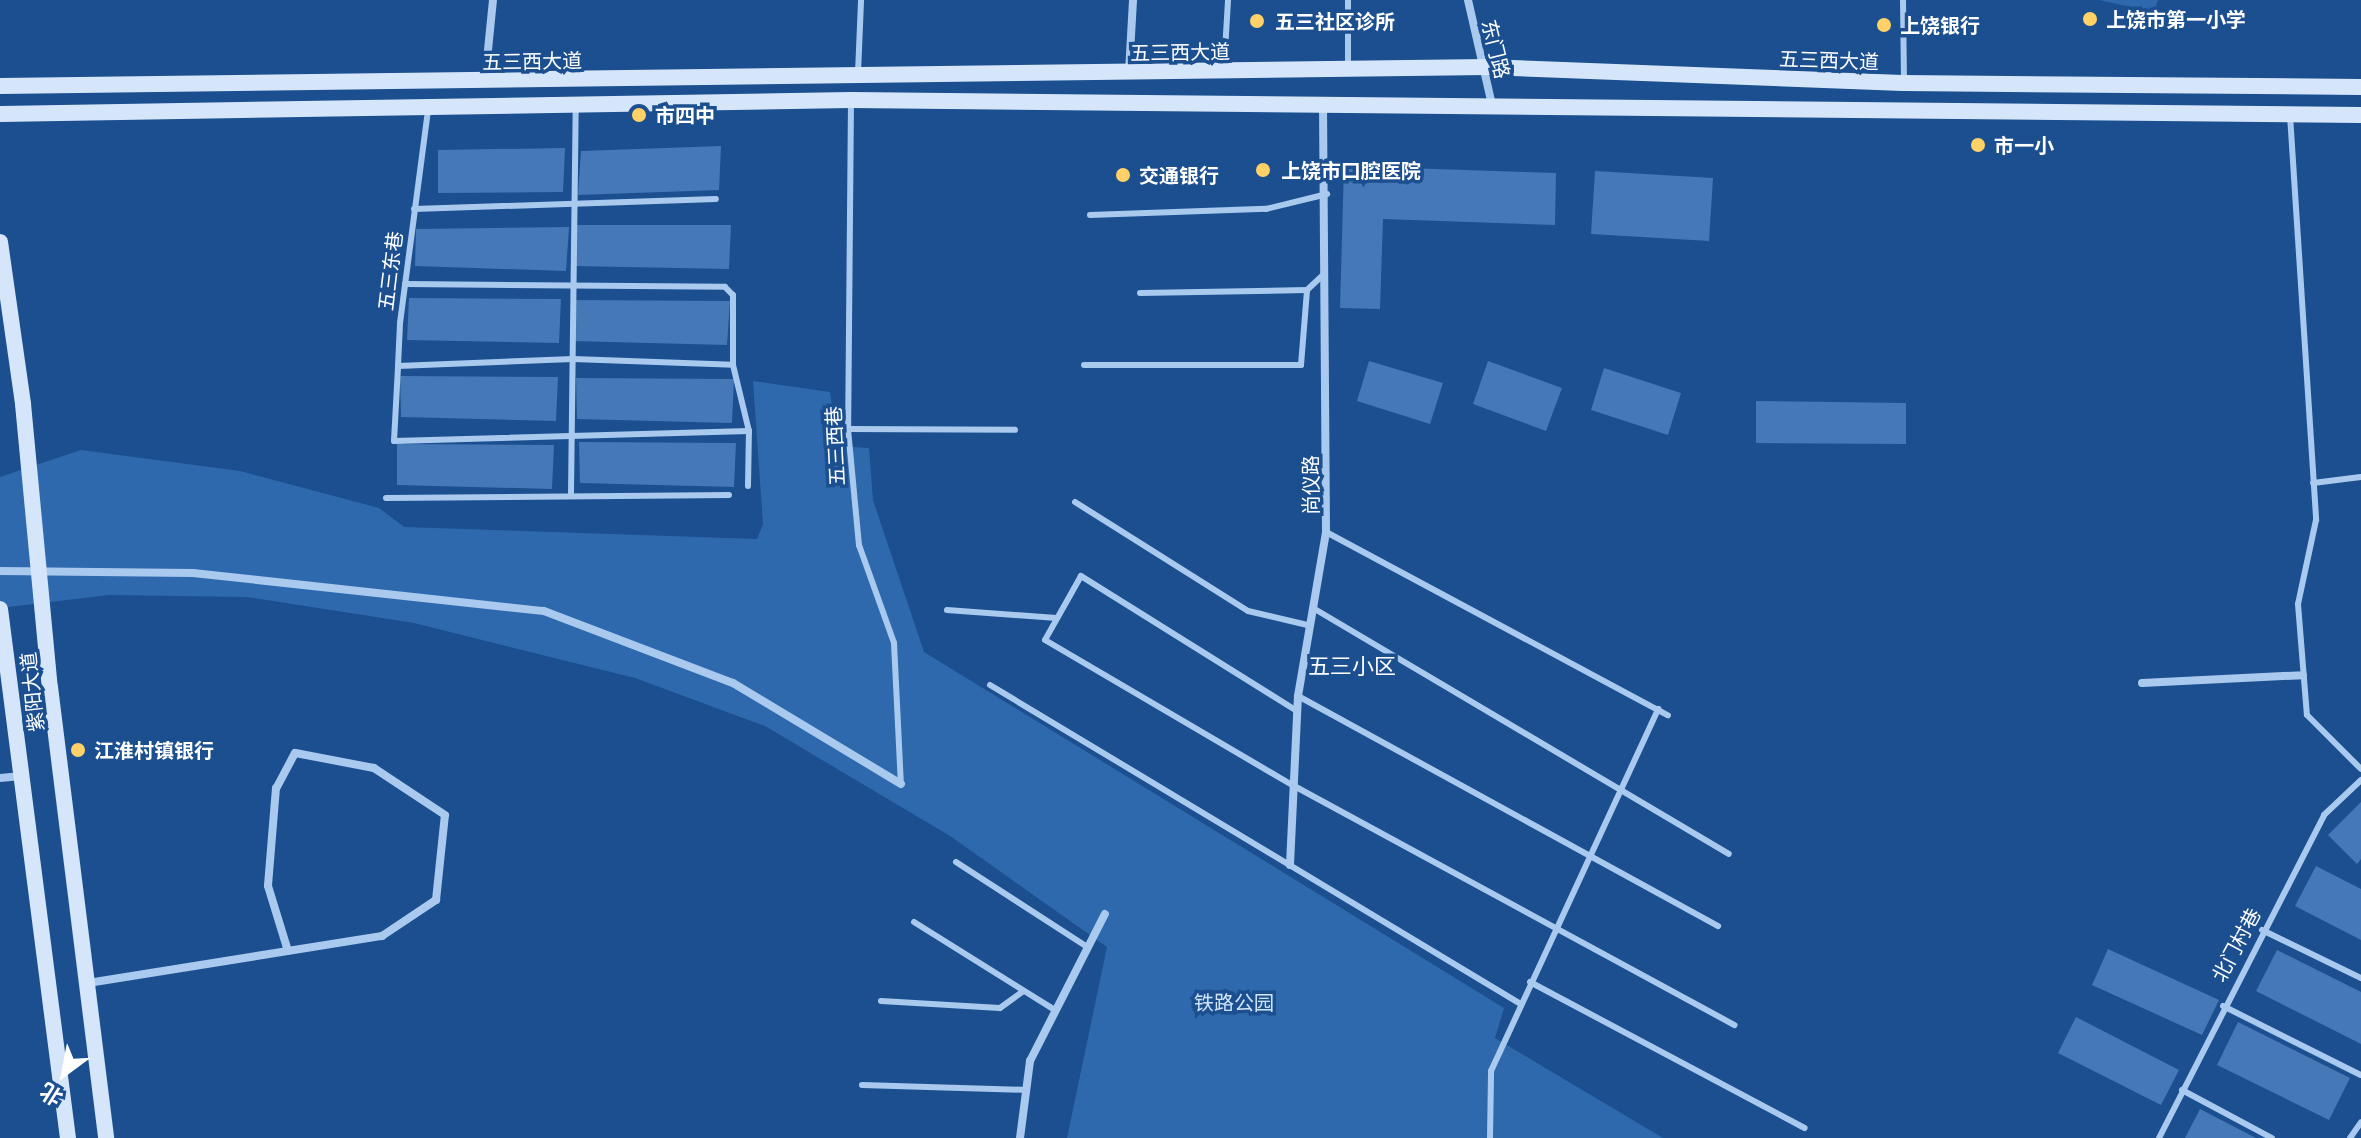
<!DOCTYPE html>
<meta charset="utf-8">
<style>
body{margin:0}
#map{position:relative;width:2361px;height:1138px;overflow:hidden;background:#1b4f8f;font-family:Quicksand,"Noto Sans SC",sans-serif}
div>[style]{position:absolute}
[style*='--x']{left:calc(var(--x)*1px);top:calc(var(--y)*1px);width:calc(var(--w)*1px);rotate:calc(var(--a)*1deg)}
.green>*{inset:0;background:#2e69ad}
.building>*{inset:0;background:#4478b7}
.service>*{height:6px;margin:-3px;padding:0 3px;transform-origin:3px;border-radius:3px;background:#a9c9ee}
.minor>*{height:8px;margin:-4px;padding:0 4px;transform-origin:4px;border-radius:4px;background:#a9c9ee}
.secondary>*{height:16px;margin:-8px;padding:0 8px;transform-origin:8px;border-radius:8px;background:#d6e6fa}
.secondary-bridge>*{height:16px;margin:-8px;padding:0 8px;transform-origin:8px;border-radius:8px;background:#d6e6fa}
.dots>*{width:22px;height:22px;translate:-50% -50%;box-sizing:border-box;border:4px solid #1b4f8f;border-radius:50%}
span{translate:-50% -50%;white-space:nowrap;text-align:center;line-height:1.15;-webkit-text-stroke:7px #1b4f8f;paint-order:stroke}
.poi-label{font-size:20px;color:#fff;font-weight:700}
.left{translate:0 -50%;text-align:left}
.street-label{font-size:20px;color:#fff}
.park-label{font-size:20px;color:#cfe3fa}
.neighbourhood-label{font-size:22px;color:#fff}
.north{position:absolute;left:24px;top:1034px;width:80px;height:80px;-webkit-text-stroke:6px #1b4f8f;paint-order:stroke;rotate:212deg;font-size:22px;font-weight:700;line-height:32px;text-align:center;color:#fff}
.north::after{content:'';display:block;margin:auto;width:28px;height:36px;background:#fff;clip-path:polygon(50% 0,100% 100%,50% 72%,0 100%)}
</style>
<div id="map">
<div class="green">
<div style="clip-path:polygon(2099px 0,2158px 0,2154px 12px)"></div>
<div style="clip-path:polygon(753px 381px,830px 392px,838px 446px,869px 448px,873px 500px,924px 652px,1504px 1008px,1495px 1038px,1663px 1138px,1067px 1138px,1107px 947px,950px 836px,765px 726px,635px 678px,414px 623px,247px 597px,109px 595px,0 608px,0 477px,81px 450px,240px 471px,379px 508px,404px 527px,757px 539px,763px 524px)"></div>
</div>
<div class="building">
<div style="clip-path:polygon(721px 146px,719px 190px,578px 195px,581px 151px)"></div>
<div style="clip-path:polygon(565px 148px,563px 192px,438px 193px,438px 150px)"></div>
<div style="clip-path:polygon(1344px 166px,1556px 173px,1555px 225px,1383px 219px,1380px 309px,1340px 308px)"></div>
<div style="clip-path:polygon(1595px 171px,1713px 178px,1709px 241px,1591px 234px)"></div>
<div style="clip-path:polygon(574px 225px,731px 225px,729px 269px,574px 266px)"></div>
<div style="clip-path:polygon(569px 227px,566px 271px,415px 266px,416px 229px)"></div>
<div style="clip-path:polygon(409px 298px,561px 299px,559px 343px,407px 340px)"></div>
<div style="clip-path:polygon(572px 300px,730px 301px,727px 345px,572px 341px)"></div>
<div style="clip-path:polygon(1369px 361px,1443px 383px,1430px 424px,1357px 401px)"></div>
<div style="clip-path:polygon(1488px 361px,1562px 388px,1546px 431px,1473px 404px)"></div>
<div style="clip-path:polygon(1604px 368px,1681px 393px,1668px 435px,1591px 410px)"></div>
<div style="clip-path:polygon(400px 376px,558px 377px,556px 421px,401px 417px)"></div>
<div style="clip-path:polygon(576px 378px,734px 379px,732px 423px,577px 419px)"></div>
<div style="clip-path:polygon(1756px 401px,1906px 403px,1906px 444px,1756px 443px)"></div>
<div style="clip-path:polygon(579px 442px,736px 443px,734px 487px,580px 483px)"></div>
<div style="clip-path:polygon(397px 444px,554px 445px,552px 489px,397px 485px)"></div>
<div style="clip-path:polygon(2361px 802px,2361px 859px,2357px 864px,2328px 835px)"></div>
<div style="clip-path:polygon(2316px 866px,2361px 889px,2361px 940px,2295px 906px)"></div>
<div style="clip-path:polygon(2108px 949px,2219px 1000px,2202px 1035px,2092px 985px)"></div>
<div style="clip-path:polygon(2277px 950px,2361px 992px,2361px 1044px,2256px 991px)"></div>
<div style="clip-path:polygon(2076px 1017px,2179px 1070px,2161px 1105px,2058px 1053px)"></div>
<div style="clip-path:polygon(2238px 1022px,2350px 1078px,2329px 1120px,2217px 1065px)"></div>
<div style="clip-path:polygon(2200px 1109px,2256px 1138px,2185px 1138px)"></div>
</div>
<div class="service">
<div style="--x:1903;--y:0;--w:80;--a:89.3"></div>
<div style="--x:1348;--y:66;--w:66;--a:-90"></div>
<div style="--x:1224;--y:68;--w:68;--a:-86.6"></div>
<div style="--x:858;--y:73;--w:73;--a:-87.6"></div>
<div style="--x:851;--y:100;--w:329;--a:90.5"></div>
<div style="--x:848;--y:429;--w:117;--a:84.6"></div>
<div style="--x:859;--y:545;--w:104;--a:70.3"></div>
<div style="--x:894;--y:643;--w:141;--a:87.2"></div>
<div style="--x:2290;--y:115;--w:406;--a:86.3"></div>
<div style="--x:2316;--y:520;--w:86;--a:102.1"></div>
<div style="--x:2298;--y:604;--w:111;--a:85.4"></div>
<div style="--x:2307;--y:715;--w:76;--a:45"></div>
<div style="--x:414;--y:209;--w:302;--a:-1.9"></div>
<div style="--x:1090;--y:215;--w:176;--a:-2"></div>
<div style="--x:1266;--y:209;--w:63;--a:-13.8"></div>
<div style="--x:405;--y:284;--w:320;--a:0.5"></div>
<div style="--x:725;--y:287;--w:11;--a:45"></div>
<div style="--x:733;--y:295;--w:70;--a:90"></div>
<div style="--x:1140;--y:293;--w:167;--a:-1"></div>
<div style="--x:1084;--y:365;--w:217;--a:0"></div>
<div style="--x:1301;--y:365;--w:75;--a:-85.4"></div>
<div style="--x:1307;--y:290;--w:23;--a:-43"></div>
<div style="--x:398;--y:366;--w:175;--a:-2.3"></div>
<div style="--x:573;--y:359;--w:160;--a:2.1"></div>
<div style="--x:733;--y:365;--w:68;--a:76.4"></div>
<div style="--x:749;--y:431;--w:355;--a:178.4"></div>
<div style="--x:394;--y:441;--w:75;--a:-86.9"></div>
<div style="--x:398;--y:366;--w:43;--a:-87.3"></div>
<div style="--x:400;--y:323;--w:216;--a:-82.5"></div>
<div style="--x:848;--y:429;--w:167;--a:0.3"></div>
<div style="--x:2313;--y:483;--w:48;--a:-7.1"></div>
<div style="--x:748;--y:486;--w:55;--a:-89"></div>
<div style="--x:571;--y:493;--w:385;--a:-89.3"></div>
<div style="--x:386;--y:498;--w:343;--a:-0.5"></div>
<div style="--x:1075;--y:502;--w:204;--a:32.2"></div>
<div style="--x:1248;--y:611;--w:61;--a:13.3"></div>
<div style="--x:1326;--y:532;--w:388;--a:28.2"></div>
<div style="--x:1313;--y:608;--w:483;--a:30.6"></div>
<div style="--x:947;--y:610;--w:110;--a:4.2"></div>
<div style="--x:990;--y:685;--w:617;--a:31.01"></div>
<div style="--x:1298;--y:696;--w:479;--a:28.7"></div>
<div style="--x:1297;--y:711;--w:255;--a:-148"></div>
<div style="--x:1081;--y:576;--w:73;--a:119.4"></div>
<div style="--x:1045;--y:640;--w:291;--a:30.4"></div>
<div style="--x:1296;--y:787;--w:499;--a:28.5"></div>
<div style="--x:956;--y:862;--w:155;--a:32.9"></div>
<div style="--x:914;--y:922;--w:164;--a:32"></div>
<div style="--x:2262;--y:930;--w:110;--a:25.9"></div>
<div style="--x:1530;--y:982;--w:311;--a:28"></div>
<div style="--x:881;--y:1001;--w:119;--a:3.4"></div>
<div style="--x:1000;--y:1008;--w:29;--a:-36"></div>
<div style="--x:2223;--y:1006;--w:154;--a:26.6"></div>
<div style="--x:862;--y:1085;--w:165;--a:1.7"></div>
<div style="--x:2182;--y:1090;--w:102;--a:28.1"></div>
<div style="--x:1490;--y:1138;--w:67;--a:-89.1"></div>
<div style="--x:1491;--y:1071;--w:399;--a:-65.2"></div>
<div style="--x:2159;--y:1138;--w:363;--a:-62.9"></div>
<div style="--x:2324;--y:815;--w:51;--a:-43.4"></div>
<div style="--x:2350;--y:1138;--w:19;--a:-55"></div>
</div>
<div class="minor">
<div style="--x:1468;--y:0;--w:108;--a:77.1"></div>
<div style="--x:1129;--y:72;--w:72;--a:-86.8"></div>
<div style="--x:485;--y:80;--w:80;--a:-84.3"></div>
<div style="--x:0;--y:571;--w:193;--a:0.6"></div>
<div style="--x:193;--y:573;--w:353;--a:6.2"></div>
<div style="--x:544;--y:611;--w:202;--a:20.9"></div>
<div style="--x:733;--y:683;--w:196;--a:31"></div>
<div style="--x:2142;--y:683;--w:161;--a:-2.8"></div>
<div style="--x:0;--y:778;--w:22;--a:-5"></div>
<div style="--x:1290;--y:865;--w:169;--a:-87.3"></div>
<div style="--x:1298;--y:696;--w:166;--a:-80.3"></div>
<div style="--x:1326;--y:532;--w:427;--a:-90.4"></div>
<div style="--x:88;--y:983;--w:298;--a:-9.1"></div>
<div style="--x:382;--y:936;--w:65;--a:-33.7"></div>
<div style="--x:436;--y:900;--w:85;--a:-84"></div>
<div style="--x:445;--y:815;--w:85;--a:-146.5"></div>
<div style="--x:374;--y:768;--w:80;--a:-169.2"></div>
<div style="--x:295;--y:753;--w:40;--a:118"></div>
<div style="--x:276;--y:788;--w:98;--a:94.7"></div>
<div style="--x:268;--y:886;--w:68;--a:72.9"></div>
<div style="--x:1020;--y:1138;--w:78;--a:-82.6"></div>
<div style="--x:1030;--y:1061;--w:165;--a:-63"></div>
</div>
<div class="secondary">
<div style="--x:0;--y:86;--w:1487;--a:-0.73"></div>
<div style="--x:1487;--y:67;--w:416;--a:2.2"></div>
<div style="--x:1903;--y:83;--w:458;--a:0.5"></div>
<div style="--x:0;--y:114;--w:851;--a:-0.94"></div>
<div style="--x:851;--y:100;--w:1510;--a:0.57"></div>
<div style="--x:0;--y:242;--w:164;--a:81.9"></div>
<div style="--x:0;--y:609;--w:533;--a:82.68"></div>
<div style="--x:50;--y:687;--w:454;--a:82.9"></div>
</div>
<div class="secondary-bridge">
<div style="--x:23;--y:404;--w:284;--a:84.6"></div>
</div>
<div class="dots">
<div style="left:2090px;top:19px;background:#ffd166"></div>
<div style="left:1257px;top:21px;background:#ffd166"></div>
<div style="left:1884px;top:25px;background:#ffd166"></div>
<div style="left:639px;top:115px;background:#ffd166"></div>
<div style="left:1978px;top:145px;background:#ffd166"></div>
<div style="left:1263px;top:170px;background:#ffd166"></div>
<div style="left:1123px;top:175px;background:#ffd166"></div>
<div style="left:78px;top:750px;background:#ffd166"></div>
</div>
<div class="poi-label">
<span class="left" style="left:2106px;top:19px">上饶市第一小学</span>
<span class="left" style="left:1275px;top:21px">五三社区诊所</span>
<span class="left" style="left:1900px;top:25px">上饶银行</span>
<span class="left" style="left:655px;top:115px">市四中</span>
<span class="left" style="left:1994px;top:145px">市一小</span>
<span class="left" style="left:1281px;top:170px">上饶市口腔医院</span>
<span class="left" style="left:1139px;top:175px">交通银行</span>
<span class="left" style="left:94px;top:750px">江淮村镇银行</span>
</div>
<div class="street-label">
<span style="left:1496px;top:49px;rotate:76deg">东门路</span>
<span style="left:1180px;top:52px;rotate:-1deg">五三西大道</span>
<span style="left:1829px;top:60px;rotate:2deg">五三西大道</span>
<span style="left:532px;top:61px;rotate:-1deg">五三西大道</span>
<span style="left:390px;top:271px;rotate:-83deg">五三东巷</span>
<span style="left:835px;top:446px;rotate:-93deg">五三西巷</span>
<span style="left:1310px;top:485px;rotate:-90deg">尚仪路</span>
<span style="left:32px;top:692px;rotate:-96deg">紫阳大道</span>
<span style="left:2236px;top:945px;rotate:-62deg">北门村巷</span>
</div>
<div class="park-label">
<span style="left:1234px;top:1002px">铁路公园</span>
</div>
<div class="neighbourhood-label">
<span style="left:1352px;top:667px">五三小区</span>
</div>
<div class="north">北</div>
</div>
